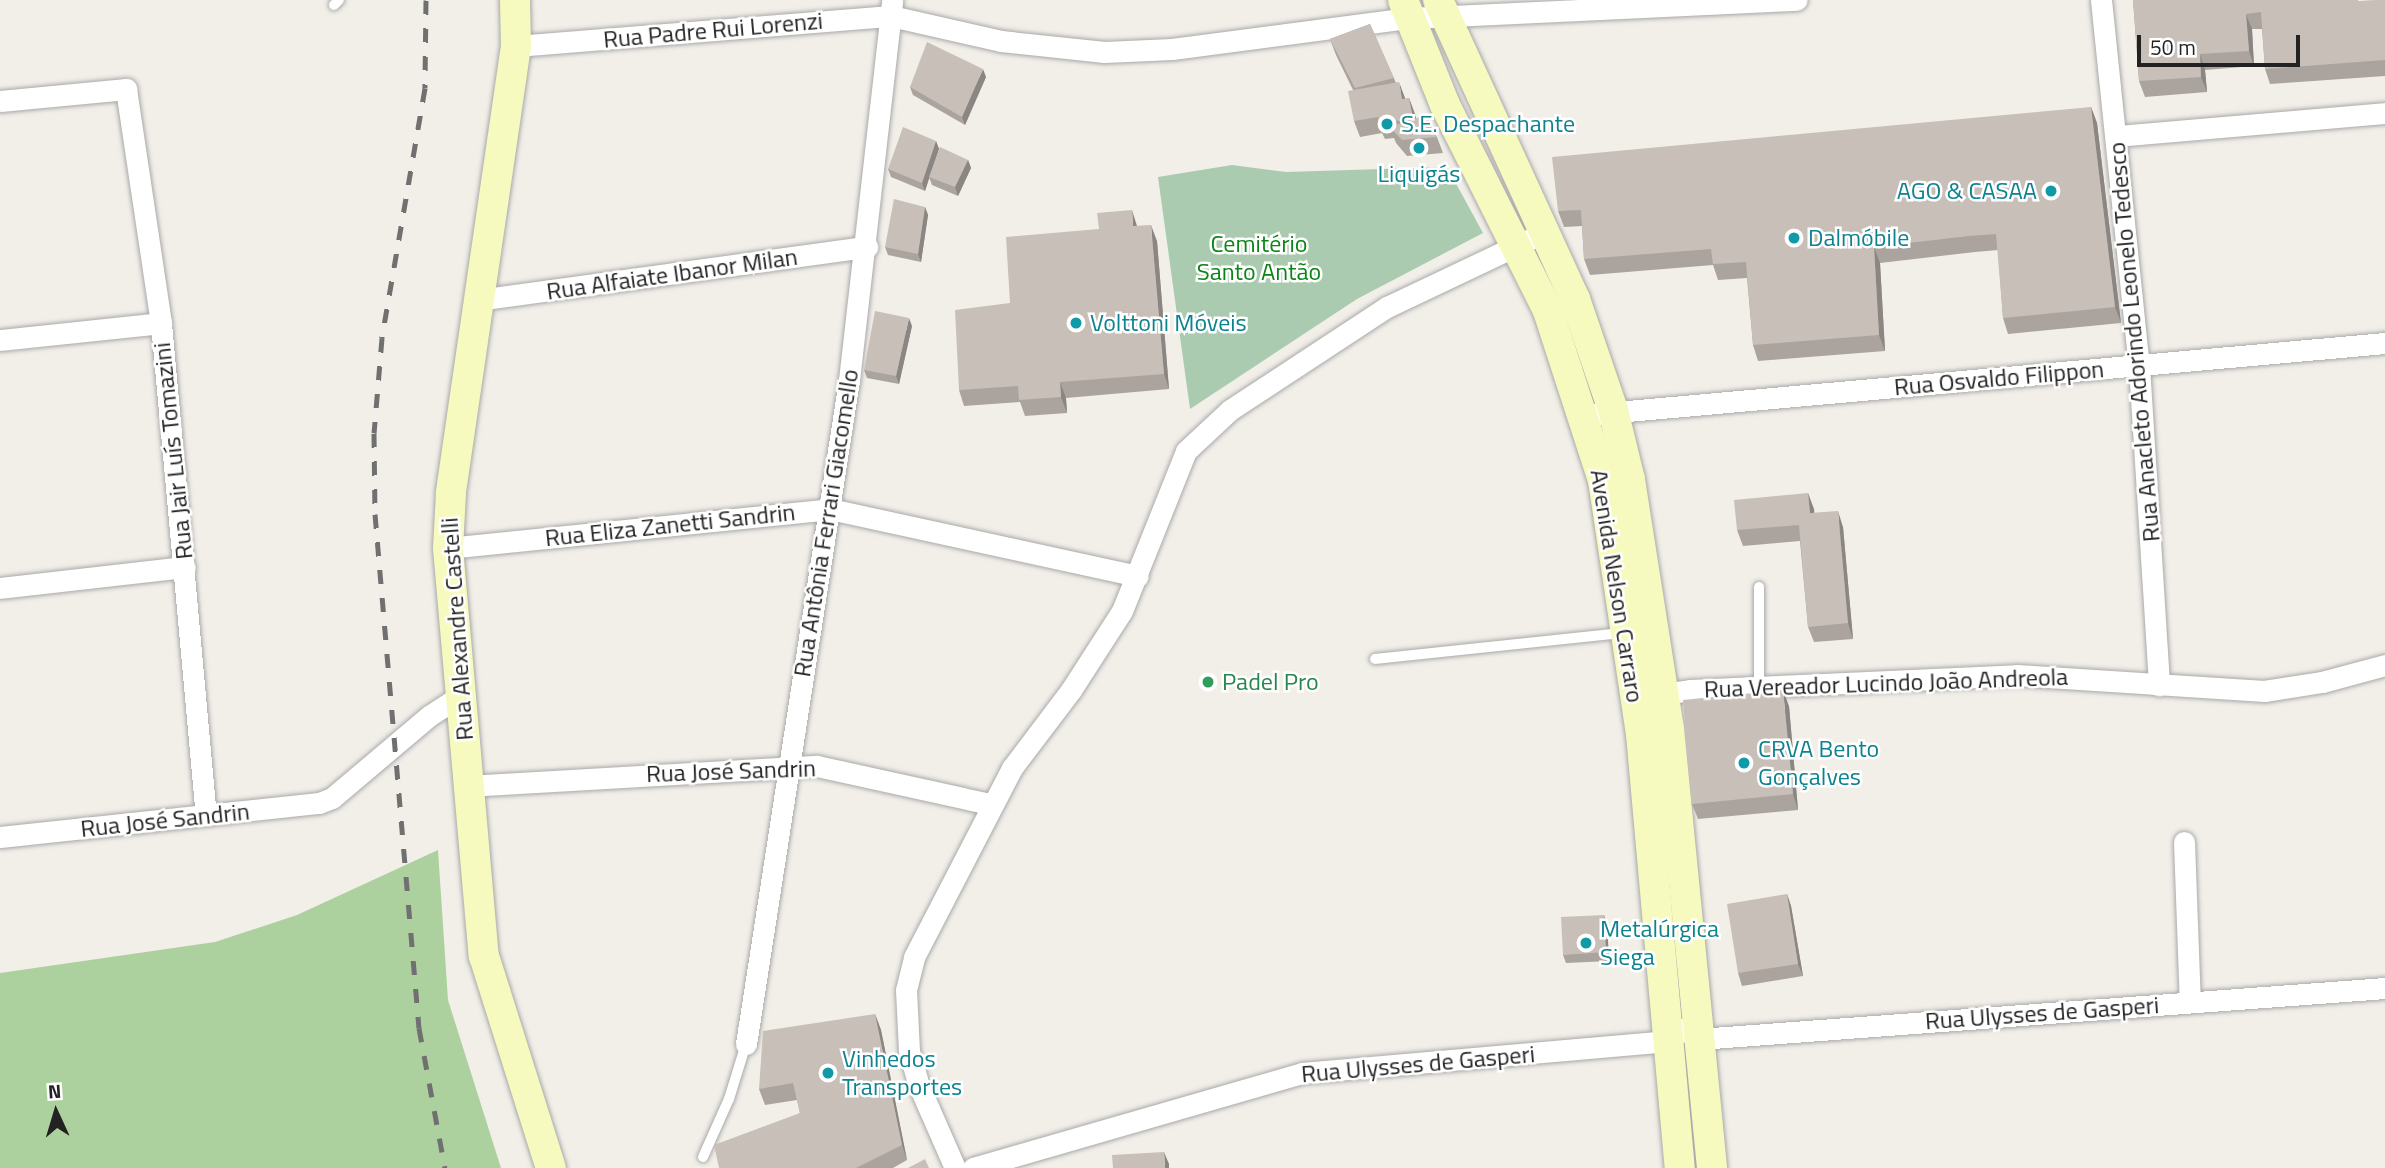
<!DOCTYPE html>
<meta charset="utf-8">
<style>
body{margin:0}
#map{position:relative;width:2385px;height:1168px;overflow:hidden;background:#f2efe9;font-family:"Titillium Web",sans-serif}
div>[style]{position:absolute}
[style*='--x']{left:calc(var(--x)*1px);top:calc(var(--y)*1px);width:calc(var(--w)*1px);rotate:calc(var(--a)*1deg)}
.forest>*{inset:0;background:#add19e}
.cemetery>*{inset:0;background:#aacbaf}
.roads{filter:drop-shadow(0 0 2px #a9a9a9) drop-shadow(0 0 2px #a9a9a9)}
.lane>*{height:10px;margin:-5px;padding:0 5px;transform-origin:5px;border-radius:5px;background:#fff}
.street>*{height:21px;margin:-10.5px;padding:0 10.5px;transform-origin:10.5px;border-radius:10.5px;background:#fff}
.secondary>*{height:30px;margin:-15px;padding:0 15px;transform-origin:15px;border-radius:15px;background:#f7fabf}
.rail>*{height:5px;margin-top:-2.5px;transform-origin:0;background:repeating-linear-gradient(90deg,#707070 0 14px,transparent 0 28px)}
.wall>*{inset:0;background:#aba49e}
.shaded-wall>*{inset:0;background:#8b8681}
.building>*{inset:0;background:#c7bfb8}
.dots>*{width:19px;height:19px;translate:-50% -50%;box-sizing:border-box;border:4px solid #fff;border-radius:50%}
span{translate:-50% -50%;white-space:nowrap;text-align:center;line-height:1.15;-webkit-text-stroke:5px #fff;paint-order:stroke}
.street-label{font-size:24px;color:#222}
.culture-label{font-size:24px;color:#0d838f}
.left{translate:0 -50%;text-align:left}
.right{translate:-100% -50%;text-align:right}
.park-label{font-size:24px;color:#0c8416}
.leisure-label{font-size:24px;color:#27864d}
.north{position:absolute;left:21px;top:1077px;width:70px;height:70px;-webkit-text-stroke:5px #fff;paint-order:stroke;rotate:356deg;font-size:19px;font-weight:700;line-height:28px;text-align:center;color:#222}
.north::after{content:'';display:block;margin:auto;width:24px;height:32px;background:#222;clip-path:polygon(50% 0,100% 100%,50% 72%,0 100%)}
.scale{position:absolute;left:2137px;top:35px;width:163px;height:32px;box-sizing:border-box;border:4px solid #222;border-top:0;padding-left:9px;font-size:21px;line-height:24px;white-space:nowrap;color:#222;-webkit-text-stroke:5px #fff;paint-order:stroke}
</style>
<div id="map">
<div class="forest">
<div style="clip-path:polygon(438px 850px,448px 1000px,501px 1168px,0 1168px,0 973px,215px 942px,297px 915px)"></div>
</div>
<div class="cemetery">
<div style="clip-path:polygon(1232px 165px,1286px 172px,1447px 167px,1483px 233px,1357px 299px,1190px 409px,1158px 177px)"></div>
</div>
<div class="roads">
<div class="lane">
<div style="--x:334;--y:5;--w:7;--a:-45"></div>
<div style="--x:1759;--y:587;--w:99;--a:90"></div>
<div style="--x:1375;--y:659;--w:250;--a:-6"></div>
<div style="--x:703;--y:1157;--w:64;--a:-65.9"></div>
<div style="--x:729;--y:1099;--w:58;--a:-72.8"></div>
</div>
<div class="street">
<div style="--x:2101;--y:0;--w:368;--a:84.1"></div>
<div style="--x:2139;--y:366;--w:320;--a:86.4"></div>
<div style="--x:516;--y:46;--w:376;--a:-4.6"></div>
<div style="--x:891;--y:16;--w:113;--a:12.8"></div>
<div style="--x:1001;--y:41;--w:104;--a:6.1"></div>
<div style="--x:1104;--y:52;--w:68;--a:-2.5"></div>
<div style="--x:1172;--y:49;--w:239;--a:-7.5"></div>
<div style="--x:1409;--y:18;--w:388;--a:-2.7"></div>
<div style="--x:0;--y:101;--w:127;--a:-5.4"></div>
<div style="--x:126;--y:89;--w:237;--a:81.5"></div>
<div style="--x:161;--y:323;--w:494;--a:84.8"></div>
<div style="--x:2117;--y:136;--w:269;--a:-4.9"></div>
<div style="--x:478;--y:300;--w:393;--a:-7.8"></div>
<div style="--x:0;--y:340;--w:162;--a:-6"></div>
<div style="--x:1583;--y:415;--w:805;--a:-5.13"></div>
<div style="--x:448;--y:548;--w:384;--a:-5.8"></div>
<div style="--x:830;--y:509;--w:315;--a:12.3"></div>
<div style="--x:0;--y:588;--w:186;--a:-6.5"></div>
<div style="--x:1650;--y:696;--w:40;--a:-8.5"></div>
<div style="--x:1690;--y:690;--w:327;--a:-2.6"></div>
<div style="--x:2017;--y:675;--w:248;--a:3.7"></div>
<div style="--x:2264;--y:691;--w:59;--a:-8.8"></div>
<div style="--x:2322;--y:682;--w:65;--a:-15.1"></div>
<div style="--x:467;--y:786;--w:351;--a:-3.3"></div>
<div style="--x:817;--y:766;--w:177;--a:12.4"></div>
<div style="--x:0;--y:837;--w:321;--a:-6.1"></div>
<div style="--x:319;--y:803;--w:14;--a:-21"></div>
<div style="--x:332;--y:798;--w:127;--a:-40.2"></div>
<div style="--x:429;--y:716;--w:38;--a:-33"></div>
<div style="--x:2184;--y:842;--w:160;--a:87.9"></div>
<div style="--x:746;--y:1044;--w:672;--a:-81.18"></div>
<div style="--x:849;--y:380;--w:382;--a:-83.5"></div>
<div style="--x:955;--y:1168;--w:90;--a:-113.7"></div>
<div style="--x:919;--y:1086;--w:36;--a:-106"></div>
<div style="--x:909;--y:1051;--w:61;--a:-92.8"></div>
<div style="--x:906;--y:990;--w:34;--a:-76"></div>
<div style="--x:914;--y:957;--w:213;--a:-62.6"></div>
<div style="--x:1012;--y:768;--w:98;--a:-52.9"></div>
<div style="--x:1071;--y:690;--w:94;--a:-57.2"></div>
<div style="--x:1122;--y:611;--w:172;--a:-68.2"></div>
<div style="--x:1186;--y:451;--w:60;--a:-43"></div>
<div style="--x:1230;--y:410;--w:188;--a:-33.3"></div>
<div style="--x:1387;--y:307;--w:175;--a:-25.4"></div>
<div style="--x:973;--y:1168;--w:342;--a:-16.1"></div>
<div style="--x:1302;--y:1073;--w:365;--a:-5"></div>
<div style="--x:1666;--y:1041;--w:24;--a:-33"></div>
<div style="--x:1686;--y:1028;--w:17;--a:40"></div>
<div style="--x:1699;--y:1039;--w:688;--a:-4.25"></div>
</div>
<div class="secondary">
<div style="--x:515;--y:0;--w:46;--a:88.8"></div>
<div style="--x:516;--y:46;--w:452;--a:98.3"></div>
<div style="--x:451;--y:493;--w:55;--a:93.1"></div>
<div style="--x:448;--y:548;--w:410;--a:85"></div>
<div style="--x:484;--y:956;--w:222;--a:72.5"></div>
<div style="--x:1403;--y:0;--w:113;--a:68.2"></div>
<div style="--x:1445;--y:105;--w:230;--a:63.4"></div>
<div style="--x:1548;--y:311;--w:178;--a:72"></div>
<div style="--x:1603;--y:480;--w:257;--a:81.5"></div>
<div style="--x:1641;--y:734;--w:436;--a:84.9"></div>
<div style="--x:1438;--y:0;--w:329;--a:65.4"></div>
<div style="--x:1575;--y:299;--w:117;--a:71.1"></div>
<div style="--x:1613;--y:410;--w:72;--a:76.3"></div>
<div style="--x:1630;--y:480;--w:252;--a:81.1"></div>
<div style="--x:1669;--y:729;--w:441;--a:84.4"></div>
</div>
</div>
<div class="rail">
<div style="--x:426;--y:0;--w:88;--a:90.7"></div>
<div style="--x:425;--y:88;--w:254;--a:99.8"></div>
<div style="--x:382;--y:338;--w:95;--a:94.8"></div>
<div style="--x:374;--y:433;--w:81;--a:89.3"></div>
<div style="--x:375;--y:514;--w:516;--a:85.11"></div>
<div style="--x:419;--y:1028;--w:142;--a:79.5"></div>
</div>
<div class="wall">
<div style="clip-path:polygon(2133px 0,2363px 1px,2385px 0,2385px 76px,2270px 84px,2265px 69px,2262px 29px,2252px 29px,2254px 66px,2205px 70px,2207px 92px,2145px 97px,2139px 81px)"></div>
<div style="clip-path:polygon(1370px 24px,1396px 83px,1405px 99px,1409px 98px,1416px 118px,1437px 137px,1443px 153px,1407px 156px,1396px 143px,1394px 138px,1385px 139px,1382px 133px,1360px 137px,1354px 121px,1353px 90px,1336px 55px,1330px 39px)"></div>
<div style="clip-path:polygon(986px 77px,965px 125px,913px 95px,910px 87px)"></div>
<div style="clip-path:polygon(2091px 107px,2097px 123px,2121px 323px,2008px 334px,2003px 318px,1998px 250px,1975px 252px,1880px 263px,1885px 351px,1758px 361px,1753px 345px,1747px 278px,1718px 280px,1713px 265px,1590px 275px,1584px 259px,1582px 226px,1564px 227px,1558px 211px)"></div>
<div style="clip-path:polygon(936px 141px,939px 149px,933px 167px,968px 160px,971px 168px,958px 196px,932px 185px,929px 177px,925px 191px,891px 177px,888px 169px)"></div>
<div style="clip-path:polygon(925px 207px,928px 215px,921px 262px,888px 255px,885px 247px)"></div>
<div style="clip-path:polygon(1137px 226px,1157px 241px,1169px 389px,1066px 398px,1067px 413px,1025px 416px,1020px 402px,964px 406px,959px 390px,1010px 303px)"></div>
<div style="clip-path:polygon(912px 326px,899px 384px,867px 378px,864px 370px)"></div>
<div style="clip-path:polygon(1808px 493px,1814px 513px,1843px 527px,1853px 639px,1814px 642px,1808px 627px,1800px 541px,1743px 546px,1737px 530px)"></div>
<div style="clip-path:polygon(1789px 706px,1798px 810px,1698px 819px,1692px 804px)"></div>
<div style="clip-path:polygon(1787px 894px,1791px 906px,1803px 976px,1742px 986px,1738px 973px)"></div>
<div style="clip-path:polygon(1607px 923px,1609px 961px,1566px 963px,1563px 955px)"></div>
<div style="clip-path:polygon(875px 1014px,881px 1030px,907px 1160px,893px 1168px,719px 1168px,800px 1113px,797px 1100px,765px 1105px,759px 1089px)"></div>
</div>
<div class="shaded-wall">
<div style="clip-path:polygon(2246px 14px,2252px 29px,2254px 66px,2249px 51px)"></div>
<div style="clip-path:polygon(2200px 54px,2205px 70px,2207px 92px,2201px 77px)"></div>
<div style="clip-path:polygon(983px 69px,986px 77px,965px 125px,962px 117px)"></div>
<div style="clip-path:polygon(1399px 82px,1405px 98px,1407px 115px,1402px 99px)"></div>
<div style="clip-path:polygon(1409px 98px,1415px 114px,1418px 134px,1413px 118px)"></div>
<div style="clip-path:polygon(2091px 107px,2097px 123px,2121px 323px,2115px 307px)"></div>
<div style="clip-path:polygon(936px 141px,939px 149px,925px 191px,922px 183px)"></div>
<div style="clip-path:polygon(968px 160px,971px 168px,958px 196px,955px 187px)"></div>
<div style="clip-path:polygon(925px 207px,928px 215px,921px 262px,918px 254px)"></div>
<div style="clip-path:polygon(1132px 210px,1137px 226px,1133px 226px)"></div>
<div style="clip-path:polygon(1151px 225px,1157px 241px,1169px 389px,1164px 374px)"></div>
<div style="clip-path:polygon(1874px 247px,1880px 263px,1885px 351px,1879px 335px)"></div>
<div style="clip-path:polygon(909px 318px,912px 326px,899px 384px,896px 376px)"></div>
<div style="clip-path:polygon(1060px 382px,1066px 398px,1067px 413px,1061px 397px)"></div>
<div style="clip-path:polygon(1808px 493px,1814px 509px,1816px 529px,1810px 513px)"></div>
<div style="clip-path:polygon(1838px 511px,1843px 527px,1853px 639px,1848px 623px)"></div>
<div style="clip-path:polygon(1783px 690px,1789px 706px,1798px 810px,1793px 794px)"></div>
<div style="clip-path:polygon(1787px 894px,1791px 906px,1803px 976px,1798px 964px)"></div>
<div style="clip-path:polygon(1604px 915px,1607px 923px,1609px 961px,1606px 952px)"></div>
<div style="clip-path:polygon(875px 1014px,881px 1030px,907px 1160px,902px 1145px)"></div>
<div style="clip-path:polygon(1164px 1152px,1169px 1164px,1169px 1168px,1165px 1168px)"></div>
</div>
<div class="building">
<div style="clip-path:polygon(2133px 0,2358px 0,2358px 1px,2385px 0,2385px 60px,2265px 69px,2261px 12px,2246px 14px,2249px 51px,2200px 54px,2201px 77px,2139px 81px)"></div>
<div style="clip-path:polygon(1370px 24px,1394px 78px,1355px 88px,1330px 39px)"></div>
<div style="clip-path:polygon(927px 42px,983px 69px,962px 117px,910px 87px)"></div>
<div style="clip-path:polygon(1399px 82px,1402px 99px,1409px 98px,1413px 118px,1379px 124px,1378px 117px,1354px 121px,1348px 91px)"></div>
<div style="clip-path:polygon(2091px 107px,2115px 307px,2003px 318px,1996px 234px,1969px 236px,1874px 247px,1879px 335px,1753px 345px,1746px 262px,1713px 264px,1711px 249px,1584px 259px,1581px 210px,1558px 211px,1552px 157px)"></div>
<div style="clip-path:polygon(1426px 115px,1437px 137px,1402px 140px,1390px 127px)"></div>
<div style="clip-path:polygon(903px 127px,936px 141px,922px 183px,888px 169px)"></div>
<div style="clip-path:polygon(940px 147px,968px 160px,955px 187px,929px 177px)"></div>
<div style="clip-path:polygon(894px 199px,925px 207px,918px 254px,885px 247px)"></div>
<div style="clip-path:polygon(1132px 210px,1133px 226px,1151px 225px,1164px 374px,1060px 382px,1061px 397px,1019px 400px,1018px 386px,959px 390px,955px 310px,1010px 303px,1006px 237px,1099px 229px,1097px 213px)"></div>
<div style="clip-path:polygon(875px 311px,909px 318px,896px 376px,864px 370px)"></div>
<div style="clip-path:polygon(1808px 493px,1810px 513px,1838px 511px,1848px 623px,1808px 627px,1799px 525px,1737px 530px,1734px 500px)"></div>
<div style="clip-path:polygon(1783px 690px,1793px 794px,1692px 804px,1683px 700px)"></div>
<div style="clip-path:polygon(1787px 894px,1798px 964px,1738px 973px,1727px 904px)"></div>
<div style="clip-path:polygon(1604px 915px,1606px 952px,1563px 955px,1561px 917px)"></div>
<div style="clip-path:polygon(875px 1014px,902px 1145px,856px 1168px,719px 1168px,714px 1145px,800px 1113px,793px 1083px,759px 1089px,763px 1031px)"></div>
<div style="clip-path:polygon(1164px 1152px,1165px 1168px,1113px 1168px,1112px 1155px)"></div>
<div style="clip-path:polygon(925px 1159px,929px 1168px,908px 1168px)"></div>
</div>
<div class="dots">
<div style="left:1387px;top:124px;background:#0f9aa8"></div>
<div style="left:1419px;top:148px;background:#0f9aa8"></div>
<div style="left:2051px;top:191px;background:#0f9aa8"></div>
<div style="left:1794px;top:238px;background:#0f9aa8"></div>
<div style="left:1076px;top:323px;background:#0f9aa8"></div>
<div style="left:1208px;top:682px;background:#2e9e5b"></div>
<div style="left:1744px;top:763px;background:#0f9aa8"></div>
<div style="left:1586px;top:943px;background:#0f9aa8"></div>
<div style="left:828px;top:1073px;background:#0f9aa8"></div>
</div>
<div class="street-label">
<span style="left:713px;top:30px;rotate:-5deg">Rua Padre Rui Lorenzi</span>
<span style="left:672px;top:274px;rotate:-8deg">Rua Alfaiate Ibanor Milan</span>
<span style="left:2134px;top:342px;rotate:-95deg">Rua Anacleto Adorindo Leonelo Tedesco</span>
<span style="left:1999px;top:378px;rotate:-5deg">Rua Osvaldo Filippon</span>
<span style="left:173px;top:451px;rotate:-96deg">Rua Jair Luís Tomazini</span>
<span style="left:826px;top:523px;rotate:-81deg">Rua Antônia Ferrari Giacomello</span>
<span style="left:670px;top:525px;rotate:-6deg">Rua Eliza Zanetti Sandrin</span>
<span style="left:1617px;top:586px;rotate:81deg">Avenida Nelson Carraro</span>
<span style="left:457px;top:629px;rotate:-94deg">Rua Alexandre Castelli</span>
<span style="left:1886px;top:683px;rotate:-2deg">Rua Vereador Lucindo João Andreola</span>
<span style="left:731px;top:771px;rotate:-2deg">Rua José Sandrin</span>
<span style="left:165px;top:820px;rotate:-6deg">Rua José Sandrin</span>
<span style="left:2042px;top:1013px;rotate:-4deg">Rua Ulysses de Gasperi</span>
<span style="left:1418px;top:1064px;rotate:-5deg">Rua Ulysses de Gasperi</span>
</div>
<div class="culture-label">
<span class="left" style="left:1401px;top:124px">S.E. Despachante</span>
<span style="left:1419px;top:174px">Liquigás</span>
<span class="right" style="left:2037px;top:191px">AGO &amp; CASAA</span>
<span class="left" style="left:1808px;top:238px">Dalmóbile</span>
<span class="left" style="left:1090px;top:323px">Volttoni Móveis</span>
<span class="left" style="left:1758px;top:763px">CRVA Bento<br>Gonçalves</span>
<span class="left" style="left:1600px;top:943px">Metalúrgica<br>Siega</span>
<span class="left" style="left:842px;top:1073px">Vinhedos<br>Transportes</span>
</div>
<div class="park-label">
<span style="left:1259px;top:258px">Cemitério<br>Santo Antão</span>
</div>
<div class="leisure-label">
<span class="left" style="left:1222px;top:682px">Padel Pro</span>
</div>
<div class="north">N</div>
<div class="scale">50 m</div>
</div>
